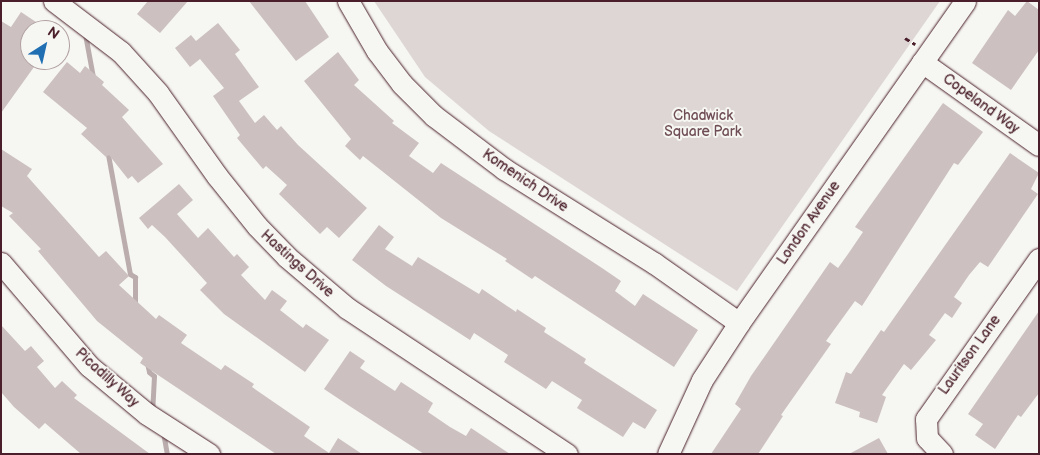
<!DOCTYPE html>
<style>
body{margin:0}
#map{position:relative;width:1040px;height:455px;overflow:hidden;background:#f6f6f2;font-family:"Balsamiq Sans",sans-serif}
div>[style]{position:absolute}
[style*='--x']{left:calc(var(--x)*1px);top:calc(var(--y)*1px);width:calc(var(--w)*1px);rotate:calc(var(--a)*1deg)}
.green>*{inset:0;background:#ddd6d5}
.stream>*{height:5px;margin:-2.5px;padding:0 2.5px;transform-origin:2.5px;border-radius:2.5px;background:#bbadae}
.building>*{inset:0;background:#ccc1c0}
.path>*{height:3px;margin-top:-1.5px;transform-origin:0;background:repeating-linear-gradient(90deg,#4a1f2b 0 5px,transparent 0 9px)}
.roads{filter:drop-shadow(0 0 1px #4a1f2b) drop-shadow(0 0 1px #4a1f2b)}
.minor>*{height:21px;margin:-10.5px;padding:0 10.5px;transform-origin:10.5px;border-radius:10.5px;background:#f6f6f2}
span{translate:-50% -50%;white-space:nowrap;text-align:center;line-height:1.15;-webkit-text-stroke:4px #f6f6f2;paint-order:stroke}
.street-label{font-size:14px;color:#4a1f2b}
.park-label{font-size:14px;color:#6f4d56}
.frame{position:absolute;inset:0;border:2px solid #4a1f2b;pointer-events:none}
.north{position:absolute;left:20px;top:20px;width:50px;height:50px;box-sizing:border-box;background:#f6f6f2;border:1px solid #b1a0a2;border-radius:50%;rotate:35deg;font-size:14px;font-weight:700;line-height:20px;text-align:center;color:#4a1f2b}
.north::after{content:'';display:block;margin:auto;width:18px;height:22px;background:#1f6fb2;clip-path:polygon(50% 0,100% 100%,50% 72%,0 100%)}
</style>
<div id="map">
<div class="green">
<div style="clip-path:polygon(374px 1px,940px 1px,737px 291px,489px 131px,425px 77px)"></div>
</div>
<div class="stream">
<div style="--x:85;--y:34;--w:44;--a:79.5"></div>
<div style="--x:107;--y:149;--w:127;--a:79.6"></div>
<div style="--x:130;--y:274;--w:6;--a:31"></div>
<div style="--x:135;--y:277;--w:29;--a:90"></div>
<div style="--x:147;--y:363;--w:9;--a:77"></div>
<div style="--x:149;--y:372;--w:6;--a:39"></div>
<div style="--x:154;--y:376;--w:34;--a:93"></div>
<div style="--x:163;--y:432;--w:22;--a:80"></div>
</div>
<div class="building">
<div style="clip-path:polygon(148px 1px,188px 1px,160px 33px,137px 14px)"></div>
<div style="clip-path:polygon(249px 1px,305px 1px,329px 37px,296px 61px)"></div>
<div style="clip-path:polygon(1027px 1px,1039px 10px,1039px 50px,1011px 90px,972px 63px,1008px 10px,1015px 16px)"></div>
<div style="clip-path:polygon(21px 12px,48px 30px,30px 30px,30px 60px,39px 60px,1px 113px,1px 21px,11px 27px)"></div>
<div style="clip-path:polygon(218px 23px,240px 50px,235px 54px,259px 87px,239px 101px,255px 123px,264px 115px,277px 130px,281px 126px,298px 145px,367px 208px,339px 238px,327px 227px,320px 234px,279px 194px,287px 185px,266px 166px,263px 169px,237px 138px,240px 135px,213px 96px,224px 88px,200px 59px,190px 67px,175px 48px,191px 35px,196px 41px)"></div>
<div style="clip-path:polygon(338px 52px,359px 80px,354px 85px,394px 121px,392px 123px,419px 143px,409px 156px,433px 173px,441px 163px,602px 268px,621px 281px,615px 291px,635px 306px,643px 294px,698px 330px,674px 367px,535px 276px,532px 279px,505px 261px,507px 259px,441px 218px,363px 156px,360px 160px,345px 146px,351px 139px,304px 81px)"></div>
<div style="clip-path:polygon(67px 62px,80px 73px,85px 66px,104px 82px,102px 85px,129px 110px,122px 117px,163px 164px,138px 183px,132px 176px,128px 179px,109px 155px,106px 157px,81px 134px,87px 128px,43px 92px)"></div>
<div style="clip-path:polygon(943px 103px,983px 132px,958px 165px,954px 163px,862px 306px,855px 301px,826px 341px,831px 344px,781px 415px,783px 416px,758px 454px,711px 454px,741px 409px,735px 404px,751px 376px,830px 262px,838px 268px,848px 254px,863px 232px,855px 227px)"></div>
<div style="clip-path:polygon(1px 149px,32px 169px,27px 176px,99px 257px,106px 251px,129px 276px,119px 285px,156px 319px,159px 315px,187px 335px,181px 343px,221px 370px,225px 365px,254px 384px,252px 387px,310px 427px,304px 436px,329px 453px,338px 438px,362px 454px,276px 454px,140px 363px,143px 358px,97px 321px,38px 251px,41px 249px,9px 216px,13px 213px,1px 206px)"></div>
<div style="clip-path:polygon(1010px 153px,1039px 173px,1031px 189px,1038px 194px,988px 267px,980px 262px,969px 275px,954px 297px,962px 303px,952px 318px,945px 313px,929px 335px,936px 340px,911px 370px,904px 364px,882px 395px,886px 397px,877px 423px,859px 417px,860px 412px,835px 403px,846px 372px,851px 374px,881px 330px,884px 332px)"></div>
<div style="clip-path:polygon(179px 184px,193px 200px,177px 214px,198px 238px,208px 228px,234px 257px,237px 254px,249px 267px,241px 275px,265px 300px,272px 290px,287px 301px,280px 310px,303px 328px,306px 324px,329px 340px,305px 372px,224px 314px,200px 290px,207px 283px,165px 237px,152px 225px,148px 229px,139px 218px)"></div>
<div style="clip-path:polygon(379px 225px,394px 237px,385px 249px,412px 266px,418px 257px,479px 294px,482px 289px,516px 312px,517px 309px,546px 328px,544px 332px,586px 359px,584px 363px,657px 410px,645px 429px,633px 422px,623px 437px,577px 408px,582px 400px,552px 381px,546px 389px,504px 362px,508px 355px,474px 333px,470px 340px,386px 286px,352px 260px)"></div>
<div style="clip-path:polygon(1039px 311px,1039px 393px,1021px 417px,1018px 415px,995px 449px,975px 435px,983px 424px,968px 414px)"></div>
<div style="clip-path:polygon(1px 325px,25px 351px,31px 346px,44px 361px,37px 367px,55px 388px,62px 381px,77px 395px,74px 398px,150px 454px,81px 454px,45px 423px,39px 429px,14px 407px,1px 392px)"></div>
<div style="clip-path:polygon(350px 351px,365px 361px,360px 368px,395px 391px,401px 382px,433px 403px,428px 412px,450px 427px,466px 436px,471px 428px,510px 454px,424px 454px,351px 407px,324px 389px)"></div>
<div style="clip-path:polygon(879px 438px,888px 454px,849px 454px)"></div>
</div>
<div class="path">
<div style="--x:905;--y:38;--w:12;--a:31"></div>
</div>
<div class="roads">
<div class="minor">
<div style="--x:54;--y:1;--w:84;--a:37.3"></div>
<div style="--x:121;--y:52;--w:55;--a:47.9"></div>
<div style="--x:158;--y:93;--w:102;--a:54.6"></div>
<div style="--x:217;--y:176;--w:64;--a:51.3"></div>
<div style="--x:257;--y:226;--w:43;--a:45.9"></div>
<div style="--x:287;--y:257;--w:79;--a:40.4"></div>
<div style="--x:347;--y:308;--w:264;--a:33.6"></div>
<div style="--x:348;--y:1;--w:58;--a:59.9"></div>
<div style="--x:377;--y:51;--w:41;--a:52.9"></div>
<div style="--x:402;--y:84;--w:45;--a:45"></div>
<div style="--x:434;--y:116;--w:88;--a:37.1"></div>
<div style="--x:504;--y:169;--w:177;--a:32.1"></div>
<div style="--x:654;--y:263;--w:104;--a:35.2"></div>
<div style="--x:922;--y:62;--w:143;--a:35.4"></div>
<div style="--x:1;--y:263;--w:135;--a:49.5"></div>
<div style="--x:89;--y:366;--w:75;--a:39.6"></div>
<div style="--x:147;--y:414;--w:74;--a:32.8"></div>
<div style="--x:668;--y:454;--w:81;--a:-65.3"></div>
<div style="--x:702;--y:380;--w:68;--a:-57"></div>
<div style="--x:739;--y:323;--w:393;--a:-54.9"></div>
<div style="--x:942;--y:454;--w:22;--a:-133"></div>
<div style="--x:927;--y:438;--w:19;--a:-93"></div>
<div style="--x:926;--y:419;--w:196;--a:-54.8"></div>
</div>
</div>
<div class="street-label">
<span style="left:981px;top:104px;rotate:36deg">Copeland Way</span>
<span style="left:525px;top:181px;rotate:34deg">Komenich Drive</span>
<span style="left:809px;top:223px;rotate:-55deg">London Avenue</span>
<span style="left:297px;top:264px;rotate:42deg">Hastings Drive</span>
<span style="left:970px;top:355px;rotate:-54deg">Lauritson Lane</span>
<span style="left:107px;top:378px;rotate:42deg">Picadilly Way</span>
</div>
<div class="park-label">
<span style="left:703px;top:124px">Chadwick<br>Square Park</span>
</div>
<div class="frame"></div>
<div class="north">N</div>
</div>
